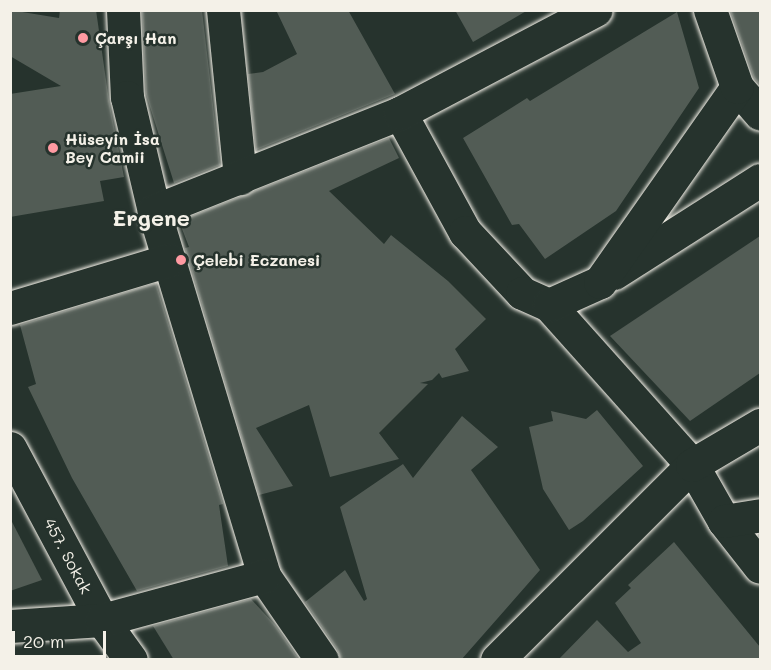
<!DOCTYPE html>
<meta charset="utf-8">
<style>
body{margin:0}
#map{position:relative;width:771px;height:670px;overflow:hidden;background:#26332d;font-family:Mali,sans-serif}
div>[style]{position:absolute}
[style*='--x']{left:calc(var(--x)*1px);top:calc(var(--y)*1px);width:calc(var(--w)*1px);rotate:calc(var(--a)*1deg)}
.building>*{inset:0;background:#525c55}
.roads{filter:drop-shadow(0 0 2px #f4f1e8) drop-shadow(0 0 2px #f4f1e8)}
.minor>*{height:33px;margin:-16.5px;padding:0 16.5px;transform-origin:16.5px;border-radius:16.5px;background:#26332d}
.dots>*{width:16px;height:16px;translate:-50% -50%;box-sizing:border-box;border:3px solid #26332d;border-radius:50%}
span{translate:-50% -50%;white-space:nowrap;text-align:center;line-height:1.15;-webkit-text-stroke:5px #26332d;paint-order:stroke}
.poi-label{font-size:16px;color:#f4f1e8;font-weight:700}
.left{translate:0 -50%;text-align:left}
.street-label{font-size:16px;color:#f4f1e8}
.district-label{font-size:22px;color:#f4f1e8;font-weight:700}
.frame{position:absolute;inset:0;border:12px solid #f4f1e8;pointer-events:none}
.scale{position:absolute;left:12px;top:631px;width:94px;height:27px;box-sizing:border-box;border:3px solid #f4f1e8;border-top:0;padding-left:8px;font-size:18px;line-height:21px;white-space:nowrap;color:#f4f1e8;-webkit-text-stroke:4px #26332d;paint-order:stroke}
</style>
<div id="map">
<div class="building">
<div style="clip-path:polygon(10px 10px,59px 18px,60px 10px,96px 10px,109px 101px,124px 177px,100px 181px,104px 201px,10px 217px,10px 94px,61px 86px,10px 56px)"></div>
<div style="clip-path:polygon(142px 10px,202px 10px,220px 165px,174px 183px,146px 94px)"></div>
<div style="clip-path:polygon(276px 10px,348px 10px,395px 94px,256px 150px,248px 74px,263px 72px,297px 54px)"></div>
<div style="clip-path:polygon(455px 10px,528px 10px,473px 42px)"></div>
<div style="clip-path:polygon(730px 10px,760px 10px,760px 85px,754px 78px)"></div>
<div style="clip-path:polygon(677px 12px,699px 88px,616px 211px,545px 259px,519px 224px,512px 225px,463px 138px,527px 98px,530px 101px)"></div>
<div style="clip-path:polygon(389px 138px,399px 158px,329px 191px,384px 244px,391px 235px,448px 281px,486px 319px,455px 349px,469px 371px,442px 378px,439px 373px,432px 380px,420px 383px,428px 384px,379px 433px,399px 459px,330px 477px,309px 405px,256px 428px,293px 486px,259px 495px,185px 248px,189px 247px,179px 221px)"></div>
<div style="clip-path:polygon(760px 236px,760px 373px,690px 421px,610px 336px)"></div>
<div style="clip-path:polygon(156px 283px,223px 504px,219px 505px,228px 566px,137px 591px,72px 478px,28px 387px,36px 384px,20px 325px)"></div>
<div style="clip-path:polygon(597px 410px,643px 466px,583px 521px,569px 530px,543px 489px,529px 427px,553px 421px,551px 411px,586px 419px)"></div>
<div style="clip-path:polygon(462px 416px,498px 447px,471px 470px,540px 570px,461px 660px,341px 660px,337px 649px,305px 602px,345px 570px,364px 601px,367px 599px,340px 507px,403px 464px,413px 478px)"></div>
<div style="clip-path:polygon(10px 518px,42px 580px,10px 591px)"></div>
<div style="clip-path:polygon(674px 542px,760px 647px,760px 660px,558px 660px,597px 620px,628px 652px,641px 643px,615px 603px,631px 588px,628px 585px)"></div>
<div style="clip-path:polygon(251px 599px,275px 625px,299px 660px,174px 660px,153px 626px)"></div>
</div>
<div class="roads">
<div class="minor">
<div style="--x:123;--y:10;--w:87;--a:87.4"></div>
<div style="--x:127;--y:97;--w:117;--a:76.7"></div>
<div style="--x:154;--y:211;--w:381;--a:73.2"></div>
<div style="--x:264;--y:576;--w:102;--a:55.4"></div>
<div style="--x:223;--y:10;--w:169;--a:84.2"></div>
<div style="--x:737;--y:87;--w:35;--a:49"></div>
<div style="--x:400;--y:113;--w:136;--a:61.4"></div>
<div style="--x:465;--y:232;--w:83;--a:46.9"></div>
<div style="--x:522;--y:293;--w:30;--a:24"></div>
<div style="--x:549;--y:305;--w:215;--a:48.2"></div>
<div style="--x:692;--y:465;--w:64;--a:60.3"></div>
<div style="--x:724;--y:521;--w:58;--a:52"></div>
<div style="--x:154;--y:211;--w:265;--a:-21.7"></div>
<div style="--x:400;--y:113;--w:221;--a:-27.8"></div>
<div style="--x:614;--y:273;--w:173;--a:-32.5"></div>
<div style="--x:549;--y:305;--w:56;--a:-24.3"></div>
<div style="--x:600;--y:282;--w:238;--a:-54.9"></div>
<div style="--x:737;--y:87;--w:82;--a:-109.3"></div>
<div style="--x:10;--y:308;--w:166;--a:-16.8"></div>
<div style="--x:10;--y:448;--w:195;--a:61.9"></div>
<div style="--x:102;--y:620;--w:49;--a:54.1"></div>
<div style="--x:724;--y:521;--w:36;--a:-9"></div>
<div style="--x:10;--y:626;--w:92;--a:-3.7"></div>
<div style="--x:102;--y:620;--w:168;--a:-15.2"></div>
<div style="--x:497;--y:660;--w:276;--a:-45"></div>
<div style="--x:692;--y:465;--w:79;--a:-30.5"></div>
</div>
</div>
<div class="dots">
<div style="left:83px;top:38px;background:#ff9aa2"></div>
<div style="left:53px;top:148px;background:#ff9aa2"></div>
<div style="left:181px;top:260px;background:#ff9aa2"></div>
</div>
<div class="poi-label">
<span class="left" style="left:95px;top:38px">Çarşı Han</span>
<span class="left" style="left:65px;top:148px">Hüseyin İsa<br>Bey Camii</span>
<span class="left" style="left:193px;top:260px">Çelebi Eczanesi</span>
</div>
<div class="street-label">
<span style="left:68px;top:556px;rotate:62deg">457. Sokak</span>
</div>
<div class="district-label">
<span style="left:151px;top:218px">Ergene</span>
</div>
<div class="frame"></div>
<div class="scale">20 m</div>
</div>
